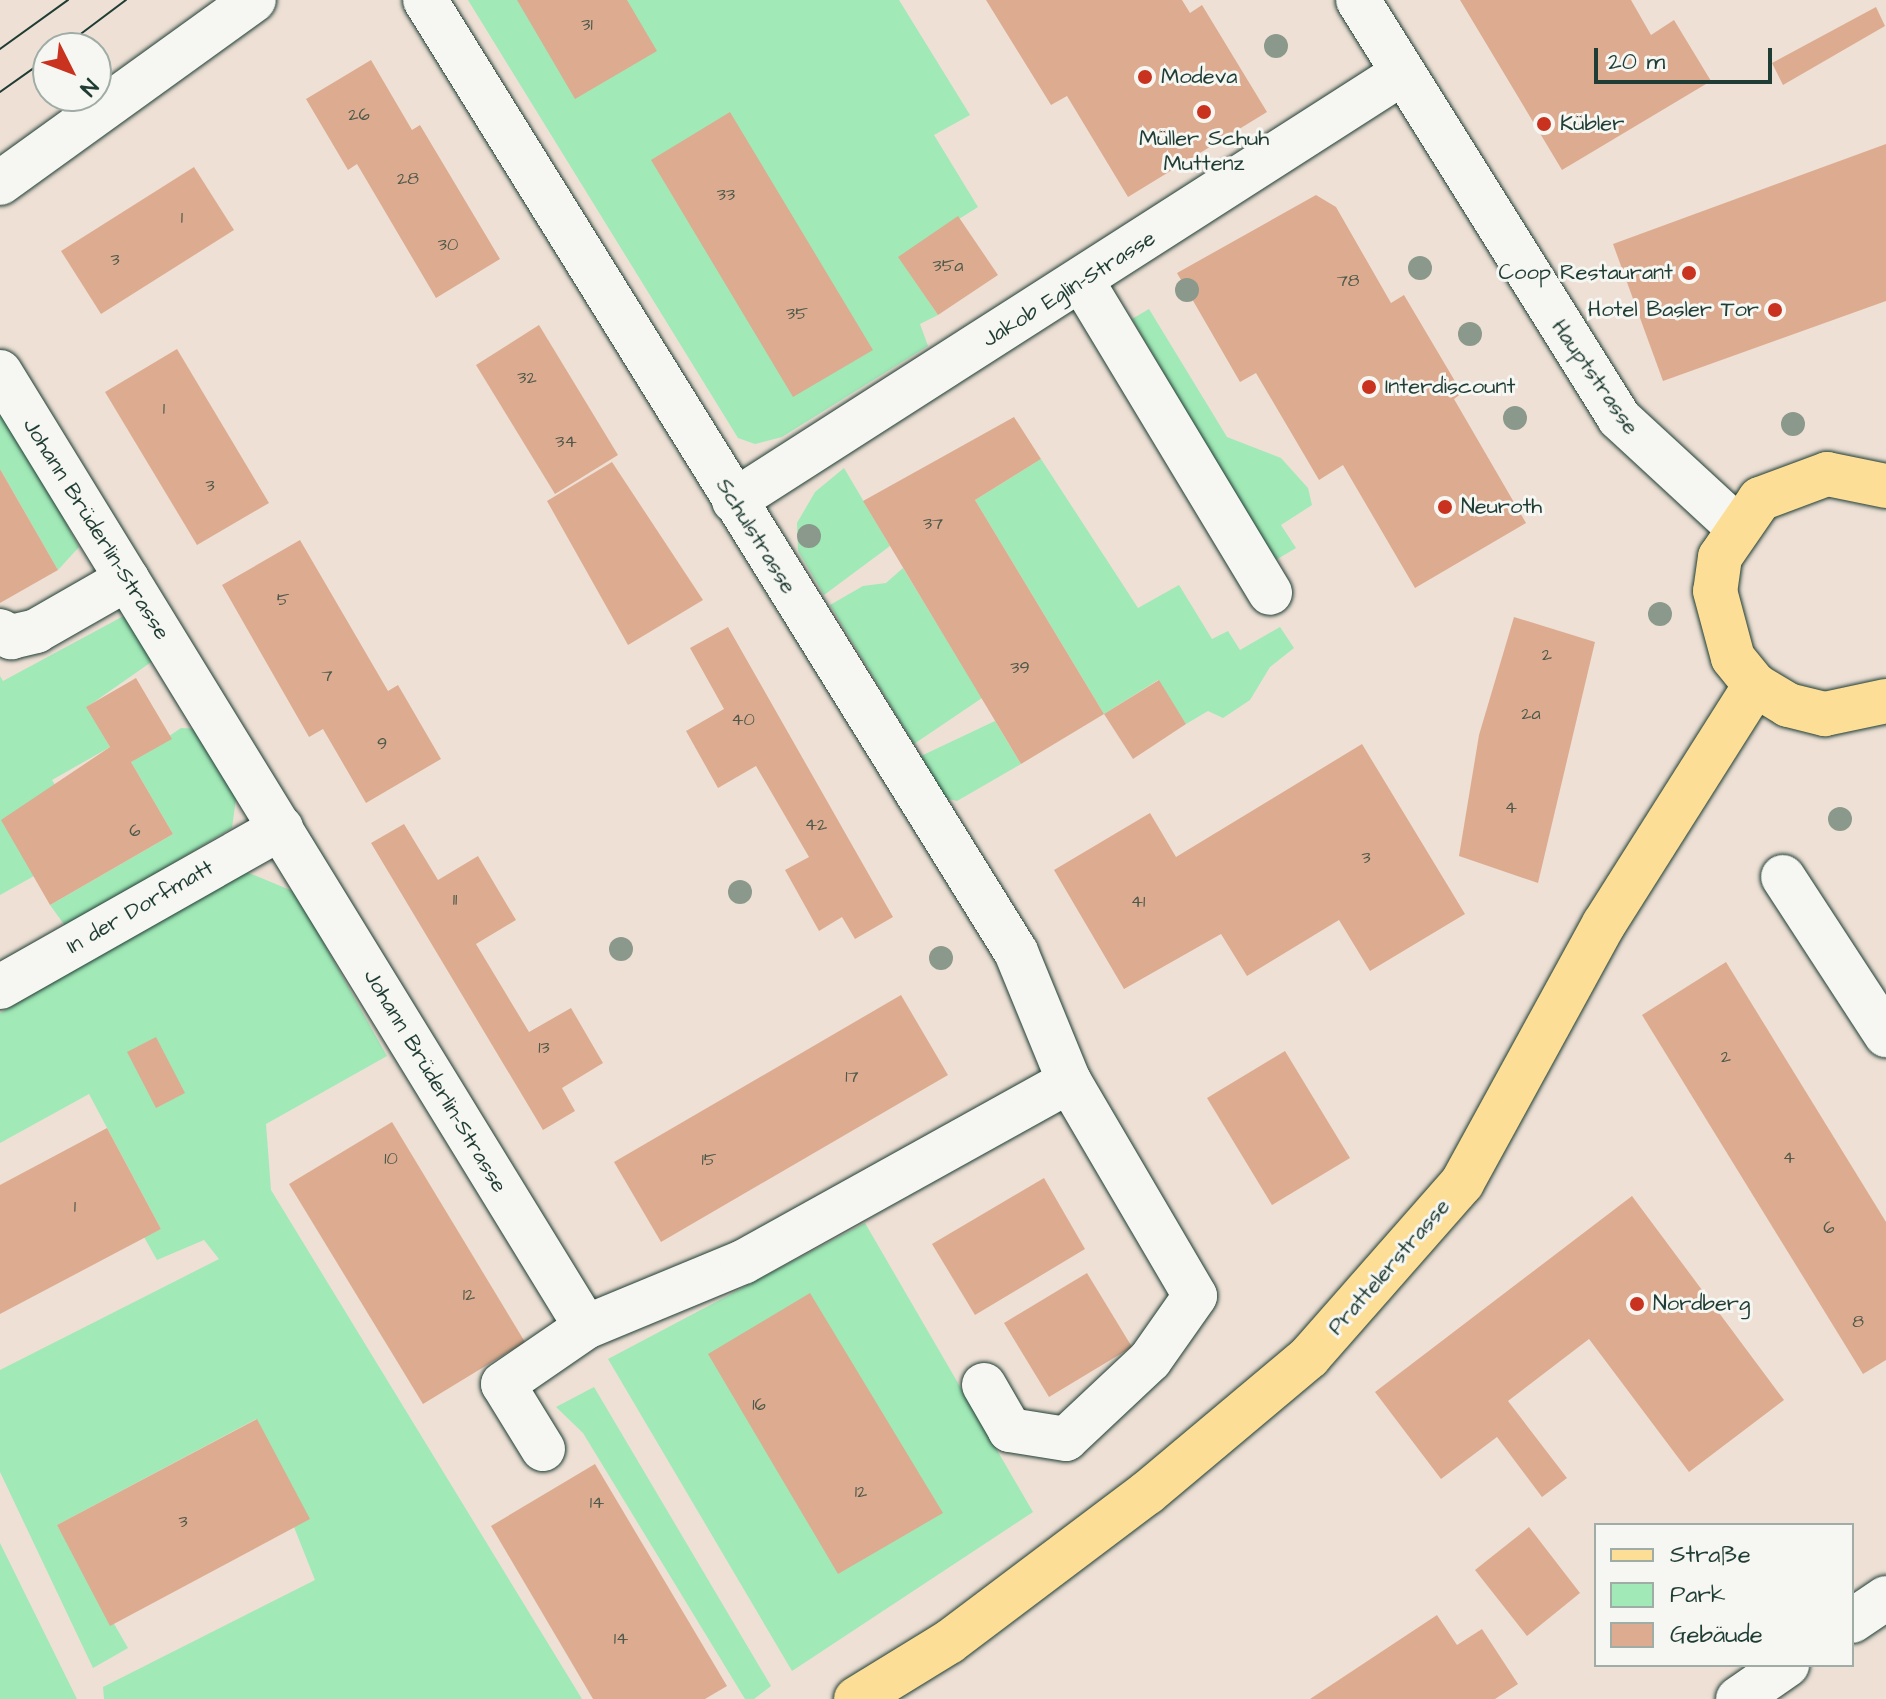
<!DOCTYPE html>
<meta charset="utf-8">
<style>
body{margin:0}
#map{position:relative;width:1886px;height:1699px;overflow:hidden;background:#eee0d5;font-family:"Architects Daughter",sans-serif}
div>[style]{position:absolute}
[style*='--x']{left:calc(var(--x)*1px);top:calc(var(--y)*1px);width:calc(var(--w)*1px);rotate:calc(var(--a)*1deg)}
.green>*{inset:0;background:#a1e9b7}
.building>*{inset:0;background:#ddac90}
.roads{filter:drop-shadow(0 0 2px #1f3d34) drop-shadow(0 0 2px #1f3d34)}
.minor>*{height:44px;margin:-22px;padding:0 22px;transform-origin:22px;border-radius:22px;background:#f6f6f2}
.major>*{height:44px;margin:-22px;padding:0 22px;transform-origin:22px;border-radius:22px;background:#fdde96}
.tram>*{height:2px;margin:-1px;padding:0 1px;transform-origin:1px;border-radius:1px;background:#1f3d34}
.trees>*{width:24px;height:24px;margin:-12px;border-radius:50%;background:#8a998b}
.dots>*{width:22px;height:22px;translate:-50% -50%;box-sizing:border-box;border:4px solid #f6f6f2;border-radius:50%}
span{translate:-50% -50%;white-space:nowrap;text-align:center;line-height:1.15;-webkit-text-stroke:6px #f6f6f2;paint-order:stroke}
.number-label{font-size:18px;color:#4e594b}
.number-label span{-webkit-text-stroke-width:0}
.poi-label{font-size:22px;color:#1f3d34}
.left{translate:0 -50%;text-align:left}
.right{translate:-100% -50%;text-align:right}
.street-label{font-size:22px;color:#1f3d34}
.legend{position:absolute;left:1594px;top:1523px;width:260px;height:144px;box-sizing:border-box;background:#f6f6f2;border:2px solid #a0aca6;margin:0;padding:10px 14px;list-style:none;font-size:24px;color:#1f3d34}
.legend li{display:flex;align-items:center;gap:16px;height:40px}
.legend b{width:40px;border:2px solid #a0aca6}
.north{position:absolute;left:32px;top:32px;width:80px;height:80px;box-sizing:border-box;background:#f6f6f2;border:2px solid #a0aca6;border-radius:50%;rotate:132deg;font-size:22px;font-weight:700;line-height:32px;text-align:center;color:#1f3d34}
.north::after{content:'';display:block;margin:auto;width:28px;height:36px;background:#c8321e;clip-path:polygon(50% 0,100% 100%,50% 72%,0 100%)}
.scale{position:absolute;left:1594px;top:48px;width:178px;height:36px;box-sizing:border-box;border:4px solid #1f3d34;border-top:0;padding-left:10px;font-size:24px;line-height:28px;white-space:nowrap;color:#1f3d34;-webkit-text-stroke:6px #f6f6f2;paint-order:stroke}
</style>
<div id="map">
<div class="green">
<div style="clip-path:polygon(468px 0,899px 0,970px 115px,934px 135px,978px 207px,899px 257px,938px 315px,920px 324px,928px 346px,782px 437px,755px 444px,738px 438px)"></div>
<div style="clip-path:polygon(1149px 309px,1227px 437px,1281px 458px,1308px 488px,1312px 505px,1281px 525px,1296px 548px,1274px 561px,1132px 319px)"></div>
<div style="clip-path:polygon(0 402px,79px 547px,58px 570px,0 469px)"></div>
<div style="clip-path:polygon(1041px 459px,1138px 608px,1179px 585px,1212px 639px,1228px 631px,1240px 650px,1280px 627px,1294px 648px,1270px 667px,1250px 700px,1223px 718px,1208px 711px,1186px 724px,1158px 680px,1104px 714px,975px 500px)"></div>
<div style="clip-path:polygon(844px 468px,890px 546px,824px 595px,798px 551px,797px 523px,815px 492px)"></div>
<div style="clip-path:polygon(903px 568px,982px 698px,914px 744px,830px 605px,863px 586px,886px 583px)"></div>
<div style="clip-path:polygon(131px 612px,157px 658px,87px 707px,110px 747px,52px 780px,57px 788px,34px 876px,0 895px,0 676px,3px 681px)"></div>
<div style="clip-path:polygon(995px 721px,1021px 764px,957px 801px,945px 798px,921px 756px)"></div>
<div style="clip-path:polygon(181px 728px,200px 729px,238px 784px,232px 828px,66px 927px,50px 905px,173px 834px,131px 762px)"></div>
<div style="clip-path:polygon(244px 871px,295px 892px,387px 1056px,266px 1124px,271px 1190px,582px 1699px,104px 1699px,103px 1687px,315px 1580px,294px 1527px,309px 1519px,256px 1419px,57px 1525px,128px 1648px,93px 1668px,0 1472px,0 1370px,219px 1259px,204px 1240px,157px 1260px,144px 1237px,161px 1229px,89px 1094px,0 1143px,0 1013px)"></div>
<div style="clip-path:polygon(865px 1223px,1033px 1512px,792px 1671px,608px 1359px)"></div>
<div style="clip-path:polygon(594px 1387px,771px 1686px,754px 1699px,745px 1699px,583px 1433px,556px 1407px)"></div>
<div style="clip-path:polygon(0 1543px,77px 1699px,0 1699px)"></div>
</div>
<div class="building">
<div style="clip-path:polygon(517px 0,627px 0,657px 51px,575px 99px)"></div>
<div style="clip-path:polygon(986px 0,1182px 0,1190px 13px,1202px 5px,1267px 112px,1128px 197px,1067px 96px,1051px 105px)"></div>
<div style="clip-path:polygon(1460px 0,1631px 0,1651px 35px,1674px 20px,1711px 81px,1562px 170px)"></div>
<div style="clip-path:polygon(1876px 7px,1885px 26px,1783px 85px,1772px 63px)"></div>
<div style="clip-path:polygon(371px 60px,412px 130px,420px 125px,500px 259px,436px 298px,357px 164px,348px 170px,306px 99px)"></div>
<div style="clip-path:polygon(730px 112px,873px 350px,793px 397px,651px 160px)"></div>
<div style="clip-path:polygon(1886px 144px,1886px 301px,1663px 381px,1613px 244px)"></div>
<div style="clip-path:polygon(194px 167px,234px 230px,101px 314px,61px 251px)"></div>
<div style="clip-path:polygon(1316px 195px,1336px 207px,1391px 303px,1404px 295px,1462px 393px,1454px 399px,1526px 523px,1415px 588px,1343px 465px,1319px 480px,1256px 373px,1240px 382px,1177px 273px)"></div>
<div style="clip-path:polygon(958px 216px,998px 275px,938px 315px,898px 257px)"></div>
<div style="clip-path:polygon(539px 325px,618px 455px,555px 494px,476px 365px)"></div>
<div style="clip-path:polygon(177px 349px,269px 503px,197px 545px,105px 392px)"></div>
<div style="clip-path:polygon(1014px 417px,1041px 459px,975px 500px,1104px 714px,1021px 764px,863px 501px)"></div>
<div style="clip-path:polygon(612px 462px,703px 600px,628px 645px,547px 501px)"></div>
<div style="clip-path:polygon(0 469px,58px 570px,0 603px)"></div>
<div style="clip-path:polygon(300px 540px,388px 691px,398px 685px,441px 759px,366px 803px,323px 729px,309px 737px,222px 585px)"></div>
<div style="clip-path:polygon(1514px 617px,1595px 642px,1538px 883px,1459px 856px,1479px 735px)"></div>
<div style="clip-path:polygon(728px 627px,893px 917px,855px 939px,842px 917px,819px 931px,785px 870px,809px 857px,756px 766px,718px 788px,686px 731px,724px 709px,690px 648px)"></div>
<div style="clip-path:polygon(136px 678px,172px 739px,131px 762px,173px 834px,50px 905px,1px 820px,110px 747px,86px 707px)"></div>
<div style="clip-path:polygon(1159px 680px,1186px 724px,1133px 759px,1104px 714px)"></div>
<div style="clip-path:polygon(1362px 744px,1465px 914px,1370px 971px,1339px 920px,1247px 976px,1221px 934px,1124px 989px,1054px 870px,1150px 813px,1176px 857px)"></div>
<div style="clip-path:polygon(404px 824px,438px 880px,478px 856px,516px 920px,476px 944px,529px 1032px,571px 1008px,603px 1063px,562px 1088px,575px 1111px,543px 1130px,371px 843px)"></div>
<div style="clip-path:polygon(1726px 962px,1886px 1222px,1886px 1360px,1863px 1374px,1642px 1015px)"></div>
<div style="clip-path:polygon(901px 995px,948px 1075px,661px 1242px,614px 1162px)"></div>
<div style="clip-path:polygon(156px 1037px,185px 1093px,156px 1108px,127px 1052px)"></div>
<div style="clip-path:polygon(1285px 1051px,1350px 1158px,1272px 1205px,1207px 1098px)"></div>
<div style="clip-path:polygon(392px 1122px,525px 1342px,423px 1404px,289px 1184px)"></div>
<div style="clip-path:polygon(107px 1128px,161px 1229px,0 1314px,0 1185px)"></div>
<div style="clip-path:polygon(1044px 1178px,1085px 1249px,975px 1315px,932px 1244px)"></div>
<div style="clip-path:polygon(1632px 1196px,1784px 1400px,1689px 1472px,1589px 1339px,1508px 1401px,1567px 1478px,1542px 1497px,1497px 1437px,1441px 1479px,1375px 1392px)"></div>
<div style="clip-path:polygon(1087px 1273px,1132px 1347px,1049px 1397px,1004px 1323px)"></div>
<div style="clip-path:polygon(810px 1293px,943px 1513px,838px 1574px,708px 1354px)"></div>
<div style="clip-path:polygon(257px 1419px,310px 1519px,110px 1626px,57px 1525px)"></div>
<div style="clip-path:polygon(595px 1464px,727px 1686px,705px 1699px,593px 1699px,491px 1526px)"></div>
<div style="clip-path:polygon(1529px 1527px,1580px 1593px,1527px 1636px,1475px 1570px)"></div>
<div style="clip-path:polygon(1437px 1615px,1457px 1645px,1482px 1629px,1518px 1684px,1495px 1699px,1310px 1699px)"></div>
</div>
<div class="roads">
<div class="minor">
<div style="--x:425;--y:0;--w:1121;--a:58.17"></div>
<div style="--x:1016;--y:952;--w:139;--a:67.7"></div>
<div style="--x:1069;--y:1081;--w:249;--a:59.6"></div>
<div style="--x:1195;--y:1296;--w:78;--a:125.1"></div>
<div style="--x:1150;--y:1360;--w:115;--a:136.8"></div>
<div style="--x:1066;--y:1439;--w:57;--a:-170.9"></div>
<div style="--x:1010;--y:1430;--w:52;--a:-120"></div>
<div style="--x:1358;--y:0;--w:493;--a:58"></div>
<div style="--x:1619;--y:418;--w:159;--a:42.7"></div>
<div style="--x:0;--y:183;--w:313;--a:-35.8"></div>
<div style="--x:1082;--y:281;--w:364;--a:58.9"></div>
<div style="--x:0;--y:372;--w:1120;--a:58.47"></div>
<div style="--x:586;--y:1327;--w:170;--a:-22.5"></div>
<div style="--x:743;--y:1262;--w:373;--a:-29"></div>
<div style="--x:734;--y:501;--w:792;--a:-32.63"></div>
<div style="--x:0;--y:631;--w:13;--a:29"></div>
<div style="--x:11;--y:637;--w:26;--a:-13"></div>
<div style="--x:36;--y:631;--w:105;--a:-29.7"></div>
<div style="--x:1783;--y:877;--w:189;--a:56.9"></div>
<div style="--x:0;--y:987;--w:323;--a:-29.5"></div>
<div style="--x:543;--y:1449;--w:76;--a:-121.6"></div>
<div style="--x:503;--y:1384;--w:101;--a:-34.5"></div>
<div style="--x:1852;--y:1621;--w:41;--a:-34.1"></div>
<div style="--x:1738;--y:1699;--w:60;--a:-34.8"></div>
</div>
<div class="major">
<div style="--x:1886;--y:486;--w:60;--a:-168.5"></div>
<div style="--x:1827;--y:474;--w:72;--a:159.5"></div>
<div style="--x:1760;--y:499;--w:70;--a:124.6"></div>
<div style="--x:1720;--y:557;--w:34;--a:98"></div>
<div style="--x:1715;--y:591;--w:69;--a:75"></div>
<div style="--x:1733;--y:658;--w:35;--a:51"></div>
<div style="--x:1755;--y:685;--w:39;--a:31"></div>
<div style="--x:1788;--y:705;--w:38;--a:14"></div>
<div style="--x:1825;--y:714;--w:62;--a:-12"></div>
<div style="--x:856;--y:1699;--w:109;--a:-31.5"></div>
<div style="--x:949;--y:1642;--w:248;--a:-37"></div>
<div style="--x:1147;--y:1493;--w:212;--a:-40"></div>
<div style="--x:1309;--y:1357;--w:232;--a:-48.7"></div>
<div style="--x:1462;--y:1183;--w:295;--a:-61.3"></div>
<div style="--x:1604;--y:924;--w:283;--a:-57.7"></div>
</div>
</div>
<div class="tram">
<div style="--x:62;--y:48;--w:80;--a:-36.9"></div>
<div style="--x:0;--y:49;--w:84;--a:-35.8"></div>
<div style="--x:0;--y:92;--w:59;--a:-35.3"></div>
</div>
<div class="trees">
<div style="left:1276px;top:46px"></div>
<div style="left:1420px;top:268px"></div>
<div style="left:1187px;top:290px"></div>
<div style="left:1470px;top:334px"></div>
<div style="left:1515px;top:418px"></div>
<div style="left:1793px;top:424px"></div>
<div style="left:809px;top:536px"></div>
<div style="left:1660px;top:614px"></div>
<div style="left:1840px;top:819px"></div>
<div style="left:740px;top:892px"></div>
<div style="left:621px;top:949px"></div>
<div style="left:941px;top:958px"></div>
</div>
<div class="dots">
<div style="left:1145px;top:77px;background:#c8321e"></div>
<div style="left:1204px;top:112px;background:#c8321e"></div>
<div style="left:1544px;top:124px;background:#c8321e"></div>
<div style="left:1689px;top:273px;background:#c8321e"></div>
<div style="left:1775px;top:310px;background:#c8321e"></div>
<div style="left:1369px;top:387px;background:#c8321e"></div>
<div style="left:1445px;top:507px;background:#c8321e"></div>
<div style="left:1637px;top:1304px;background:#c8321e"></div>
</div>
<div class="number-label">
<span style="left:587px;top:25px">31</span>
<span style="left:359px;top:115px">26</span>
<span style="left:408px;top:179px">28</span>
<span style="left:726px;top:195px">33</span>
<span style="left:182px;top:218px">1</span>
<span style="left:448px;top:245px">30</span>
<span style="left:115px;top:260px">3</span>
<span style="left:948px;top:266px">35a</span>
<span style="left:1348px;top:281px">78</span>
<span style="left:797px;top:314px">35</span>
<span style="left:527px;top:378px">32</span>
<span style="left:164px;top:409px">1</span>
<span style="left:566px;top:442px">34</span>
<span style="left:210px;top:486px">3</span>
<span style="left:933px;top:524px">37</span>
<span style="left:283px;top:600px">5</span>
<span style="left:1547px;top:655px">2</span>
<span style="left:1020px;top:668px">39</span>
<span style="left:327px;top:676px">7</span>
<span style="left:1531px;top:714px">2a</span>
<span style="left:743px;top:720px">40</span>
<span style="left:382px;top:744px">9</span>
<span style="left:1511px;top:808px">4</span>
<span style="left:816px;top:825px">42</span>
<span style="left:135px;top:831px">6</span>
<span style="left:1366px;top:858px">3</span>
<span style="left:455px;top:900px">11</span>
<span style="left:1138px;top:902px">41</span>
<span style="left:544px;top:1048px">13</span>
<span style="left:1726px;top:1057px">2</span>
<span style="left:852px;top:1077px">17</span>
<span style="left:1789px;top:1158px">4</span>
<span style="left:391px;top:1159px">10</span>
<span style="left:709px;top:1160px">15</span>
<span style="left:75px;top:1207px">1</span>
<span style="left:1829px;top:1228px">6</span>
<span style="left:469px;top:1295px">12</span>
<span style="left:1858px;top:1322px">8</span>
<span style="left:759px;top:1405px">16</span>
<span style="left:861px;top:1492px">12</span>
<span style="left:597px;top:1503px">14</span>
<span style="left:183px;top:1522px">3</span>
<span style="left:621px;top:1639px">14</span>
</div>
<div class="poi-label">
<span class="left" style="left:1161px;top:77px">Modeva</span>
<span class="left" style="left:1560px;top:124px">Kübler</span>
<span style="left:1204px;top:151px">Müller Schuh<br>Muttenz</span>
<span class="right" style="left:1673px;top:273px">Coop Restaurant</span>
<span class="right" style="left:1759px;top:310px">Hotel Basler Tor</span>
<span class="left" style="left:1385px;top:387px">Interdiscount</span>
<span class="left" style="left:1461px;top:507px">Neuroth</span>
<span class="left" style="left:1653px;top:1304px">Nordberg</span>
</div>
<div class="street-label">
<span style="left:1069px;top:289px;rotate:-32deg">Jakob Eglin-Strasse</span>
<span style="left:1595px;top:377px;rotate:55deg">Hauptstrasse</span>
<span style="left:96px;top:529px;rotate:58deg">Johann Brüderlin-Strasse</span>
<span style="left:756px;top:536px;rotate:58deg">Schulstrasse</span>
<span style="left:140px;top:907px;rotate:-30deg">In der Dorfmatt</span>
<span style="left:435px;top:1081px;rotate:59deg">Johann Brüderlin-Strasse</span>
<span style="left:1389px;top:1267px;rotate:-49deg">Prattelerstrasse</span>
</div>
<ul class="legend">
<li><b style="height:10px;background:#fdde96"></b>Straße</li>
<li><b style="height:22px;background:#a1e9b7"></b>Park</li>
<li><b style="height:22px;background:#ddac90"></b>Gebäude</li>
</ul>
<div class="north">N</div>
<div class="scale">20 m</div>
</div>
